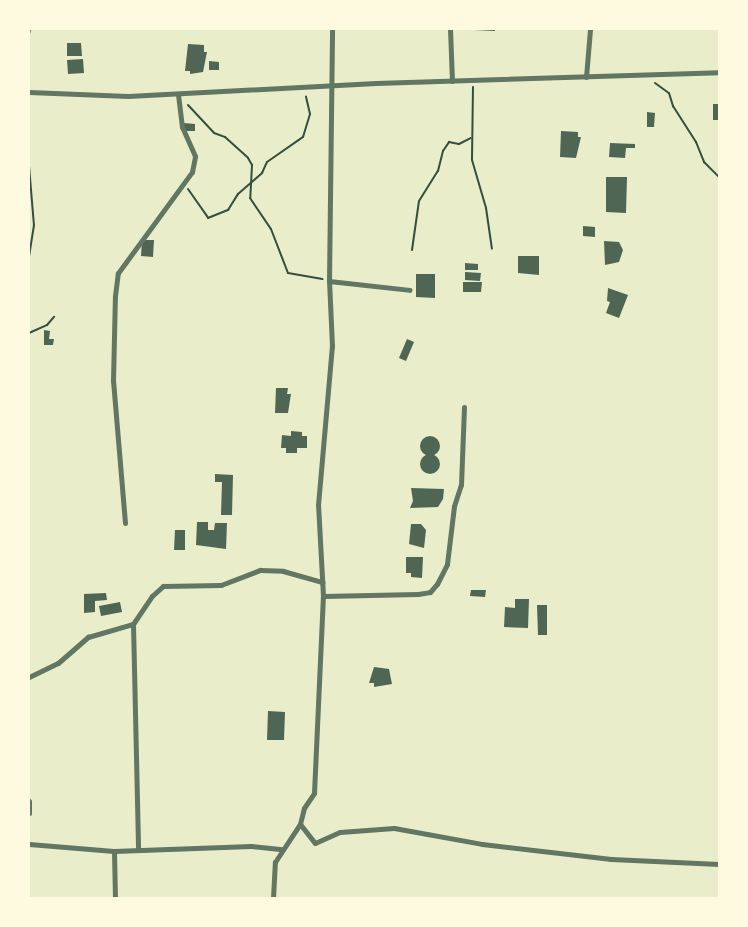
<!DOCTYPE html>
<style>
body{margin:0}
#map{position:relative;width:748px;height:927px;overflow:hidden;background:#e9edc9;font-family:Quicksand,sans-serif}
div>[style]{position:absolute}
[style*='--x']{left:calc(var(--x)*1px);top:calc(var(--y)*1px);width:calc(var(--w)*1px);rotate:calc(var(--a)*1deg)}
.building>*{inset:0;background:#4f6655}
.round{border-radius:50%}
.path>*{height:2px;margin:-1px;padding:0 1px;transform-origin:1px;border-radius:1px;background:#344e41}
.minor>*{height:5px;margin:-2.5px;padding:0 2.5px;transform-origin:2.5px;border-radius:2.5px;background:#617663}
span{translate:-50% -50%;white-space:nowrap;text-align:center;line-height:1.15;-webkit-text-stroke:4.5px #fefae0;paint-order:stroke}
.frame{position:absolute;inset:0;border:30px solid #fefae0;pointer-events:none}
</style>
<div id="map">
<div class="building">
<div style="clip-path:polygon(474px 29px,495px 29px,495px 31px,474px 30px)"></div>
<div style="clip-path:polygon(67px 43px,81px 43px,82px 56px,67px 56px)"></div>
<div style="clip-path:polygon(188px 44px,204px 45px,204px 52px,207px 52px,203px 72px,190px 74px,190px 71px,185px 71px)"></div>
<div style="clip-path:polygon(83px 59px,84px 73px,68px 74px,67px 60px)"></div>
<div style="clip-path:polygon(209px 61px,219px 62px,219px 70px,209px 70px)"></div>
<div style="clip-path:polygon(713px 104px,719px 104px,719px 120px,713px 120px)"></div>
<div style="clip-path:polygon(647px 112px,655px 113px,654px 127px,647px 127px)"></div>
<div style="clip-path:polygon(184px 123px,195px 124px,195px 131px,184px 131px)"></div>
<div style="clip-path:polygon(561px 131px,578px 132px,578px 137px,581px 137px,576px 158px,560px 157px)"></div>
<div style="clip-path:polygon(610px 143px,635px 144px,635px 148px,626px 148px,625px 158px,609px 157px)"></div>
<div style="clip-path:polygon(606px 177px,627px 177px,626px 213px,606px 212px)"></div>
<div style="clip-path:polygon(583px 226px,595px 227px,595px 237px,583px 236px)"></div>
<div style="clip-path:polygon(142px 240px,154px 240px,153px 257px,141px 256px)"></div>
<div style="clip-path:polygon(604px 241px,619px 242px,623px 250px,619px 262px,605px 265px)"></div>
<div style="clip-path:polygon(518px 256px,539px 256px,539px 275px,518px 273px)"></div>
<div style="clip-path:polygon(465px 263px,478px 264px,478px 270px,465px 270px)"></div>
<div style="clip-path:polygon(465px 272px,481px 273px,480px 281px,465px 280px)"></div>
<div style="clip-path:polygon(416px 274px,435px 274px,435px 298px,416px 297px)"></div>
<div style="clip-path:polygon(463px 282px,482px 282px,481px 292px,463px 292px)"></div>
<div style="clip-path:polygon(608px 288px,628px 295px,619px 318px,606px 313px,610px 302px,607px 301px)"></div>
<div style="clip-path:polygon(44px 330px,50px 331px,49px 339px,54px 339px,53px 345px,44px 345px)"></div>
<div style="clip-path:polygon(407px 339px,414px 342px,406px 361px,399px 358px)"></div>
<div style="clip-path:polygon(276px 388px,288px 388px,287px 394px,291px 394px,288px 413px,275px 413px)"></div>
<div style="clip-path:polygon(291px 431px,302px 432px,302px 436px,307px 436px,307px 448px,297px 448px,297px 453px,286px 453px,286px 448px,281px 448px,282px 435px,291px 436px)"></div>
<div class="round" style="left:420px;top:436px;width:20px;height:20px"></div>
<div class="round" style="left:420px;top:454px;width:20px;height:20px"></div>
<div style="clip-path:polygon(215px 474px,233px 475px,232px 515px,221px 515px,222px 482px,215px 482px)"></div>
<div style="clip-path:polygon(411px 488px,444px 489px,443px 499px,438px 507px,410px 508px,413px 501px)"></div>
<div style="clip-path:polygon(197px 522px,208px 522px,208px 530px,214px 530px,215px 523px,227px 523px,226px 549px,196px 545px)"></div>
<div style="clip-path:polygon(411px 524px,421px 524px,426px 530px,424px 548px,409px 544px)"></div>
<div style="clip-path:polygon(175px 530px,185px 530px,185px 550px,174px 550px)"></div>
<div style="clip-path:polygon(406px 557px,423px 557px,422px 578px,411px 577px,411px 573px,406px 573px)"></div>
<div style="clip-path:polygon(471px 590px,486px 590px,485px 597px,470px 596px)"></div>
<div style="clip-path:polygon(106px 593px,107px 600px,95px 601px,95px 612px,84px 613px,84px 594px)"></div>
<div style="clip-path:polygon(515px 599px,529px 599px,528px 628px,504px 627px,505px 607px,515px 608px)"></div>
<div style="clip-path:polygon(120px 602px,122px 612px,101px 616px,99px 606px)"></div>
<div style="clip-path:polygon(537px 605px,547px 605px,547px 635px,538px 635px)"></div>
<div style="clip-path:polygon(374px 667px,389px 669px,392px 684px,374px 687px,374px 683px,369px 683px)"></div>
<div style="clip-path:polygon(268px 711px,285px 712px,284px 740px,267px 740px)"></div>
</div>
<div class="path">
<div style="--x:29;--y:34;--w:5;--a:-79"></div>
<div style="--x:655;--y:83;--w:17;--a:36"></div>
<div style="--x:669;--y:93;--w:14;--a:73"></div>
<div style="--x:673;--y:106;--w:43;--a:57.4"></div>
<div style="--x:696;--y:142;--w:22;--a:68"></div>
<div style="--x:704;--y:162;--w:21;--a:45"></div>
<div style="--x:473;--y:87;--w:73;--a:90.8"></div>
<div style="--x:472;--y:160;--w:50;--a:73.7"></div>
<div style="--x:486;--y:208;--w:41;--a:81.7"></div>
<div style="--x:188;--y:105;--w:38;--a:47"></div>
<div style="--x:214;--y:133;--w:12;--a:20"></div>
<div style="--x:225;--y:137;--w:31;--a:42"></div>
<div style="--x:248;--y:158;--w:8;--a:60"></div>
<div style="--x:252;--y:165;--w:33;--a:93"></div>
<div style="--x:250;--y:198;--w:37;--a:56"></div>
<div style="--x:271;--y:229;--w:47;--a:68.9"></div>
<div style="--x:288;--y:273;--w:35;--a:10"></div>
<div style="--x:29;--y:166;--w:59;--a:85.2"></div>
<div style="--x:34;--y:225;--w:31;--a:99"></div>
<div style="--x:188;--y:189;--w:35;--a:55"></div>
<div style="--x:208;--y:218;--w:22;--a:-22"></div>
<div style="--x:228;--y:210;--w:19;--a:-58"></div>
<div style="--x:238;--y:194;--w:32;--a:-41"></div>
<div style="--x:262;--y:173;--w:12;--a:-66"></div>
<div style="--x:267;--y:162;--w:44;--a:-34.8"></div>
<div style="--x:303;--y:137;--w:24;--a:-73"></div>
<div style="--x:310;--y:114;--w:18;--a:-103"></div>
<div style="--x:412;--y:250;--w:49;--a:-81.9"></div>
<div style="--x:419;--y:201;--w:36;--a:-58"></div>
<div style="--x:438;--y:171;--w:21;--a:-76"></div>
<div style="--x:443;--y:151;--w:11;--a:-56"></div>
<div style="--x:449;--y:142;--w:10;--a:11"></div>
<div style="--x:459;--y:144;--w:13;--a:-27"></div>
<div style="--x:29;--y:333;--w:20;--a:-24"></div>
<div style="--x:47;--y:325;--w:11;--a:-49"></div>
</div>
<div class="minor">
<div style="--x:450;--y:29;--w:52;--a:87.8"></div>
<div style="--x:586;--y:77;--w:48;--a:-85.2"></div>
<div style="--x:29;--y:92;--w:99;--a:2.3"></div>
<div style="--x:128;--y:96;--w:248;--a:-3"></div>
<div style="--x:376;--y:83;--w:343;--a:-1.8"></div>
<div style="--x:329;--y:281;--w:81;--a:6.3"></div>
<div style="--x:125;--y:523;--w:143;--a:-94.8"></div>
<div style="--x:113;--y:381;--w:85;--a:-88.7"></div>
<div style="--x:115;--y:296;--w:23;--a:-83"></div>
<div style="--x:118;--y:273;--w:125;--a:-53.8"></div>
<div style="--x:192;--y:172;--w:16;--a:-79"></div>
<div style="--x:195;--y:156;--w:32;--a:-114"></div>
<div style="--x:182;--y:127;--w:33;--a:-97"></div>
<div style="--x:323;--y:596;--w:95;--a:-1.2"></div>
<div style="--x:418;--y:594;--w:12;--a:-9"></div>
<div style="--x:430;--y:592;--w:11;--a:-49"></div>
<div style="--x:437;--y:584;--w:22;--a:-63"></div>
<div style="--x:447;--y:564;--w:58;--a:-83.1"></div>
<div style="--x:454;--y:506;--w:22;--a:-72"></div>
<div style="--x:461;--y:485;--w:78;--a:-87.8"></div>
<div style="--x:133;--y:624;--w:224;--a:88.7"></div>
<div style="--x:29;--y:677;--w:32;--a:-26"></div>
<div style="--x:58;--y:663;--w:40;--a:-41"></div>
<div style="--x:88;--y:637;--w:47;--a:-16.1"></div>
<div style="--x:133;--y:624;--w:34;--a:-56"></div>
<div style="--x:152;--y:596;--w:15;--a:-42"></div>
<div style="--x:163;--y:586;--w:58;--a:-1"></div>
<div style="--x:221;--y:585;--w:42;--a:-21"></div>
<div style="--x:260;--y:570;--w:23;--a:2"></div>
<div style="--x:283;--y:571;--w:41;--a:15.8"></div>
<div style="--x:29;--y:801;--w:12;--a:90"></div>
<div style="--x:300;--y:824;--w:24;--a:52"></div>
<div style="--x:315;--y:843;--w:27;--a:-24"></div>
<div style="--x:340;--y:832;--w:54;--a:-4.2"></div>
<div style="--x:394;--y:828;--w:89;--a:10.3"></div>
<div style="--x:482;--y:844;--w:130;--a:6.6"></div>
<div style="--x:611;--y:859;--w:108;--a:2.7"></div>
<div style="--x:29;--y:844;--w:85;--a:4.7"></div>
<div style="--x:114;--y:851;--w:137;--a:-2.1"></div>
<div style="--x:251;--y:846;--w:31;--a:6"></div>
<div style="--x:114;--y:851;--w:47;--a:88.8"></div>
<div style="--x:273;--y:898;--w:36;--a:-87"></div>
<div style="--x:275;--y:862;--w:45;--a:-56.7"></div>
<div style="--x:300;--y:824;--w:16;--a:-76"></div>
<div style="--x:304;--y:808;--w:18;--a:-56"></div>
<div style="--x:314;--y:793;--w:197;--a:-87.4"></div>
<div style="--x:323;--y:596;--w:91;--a:-93.1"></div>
<div style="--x:318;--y:505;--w:160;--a:-85"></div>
<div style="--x:332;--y:346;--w:65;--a:-92.6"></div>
<div style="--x:329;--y:281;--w:252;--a:-89.3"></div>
</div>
<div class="frame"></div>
</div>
